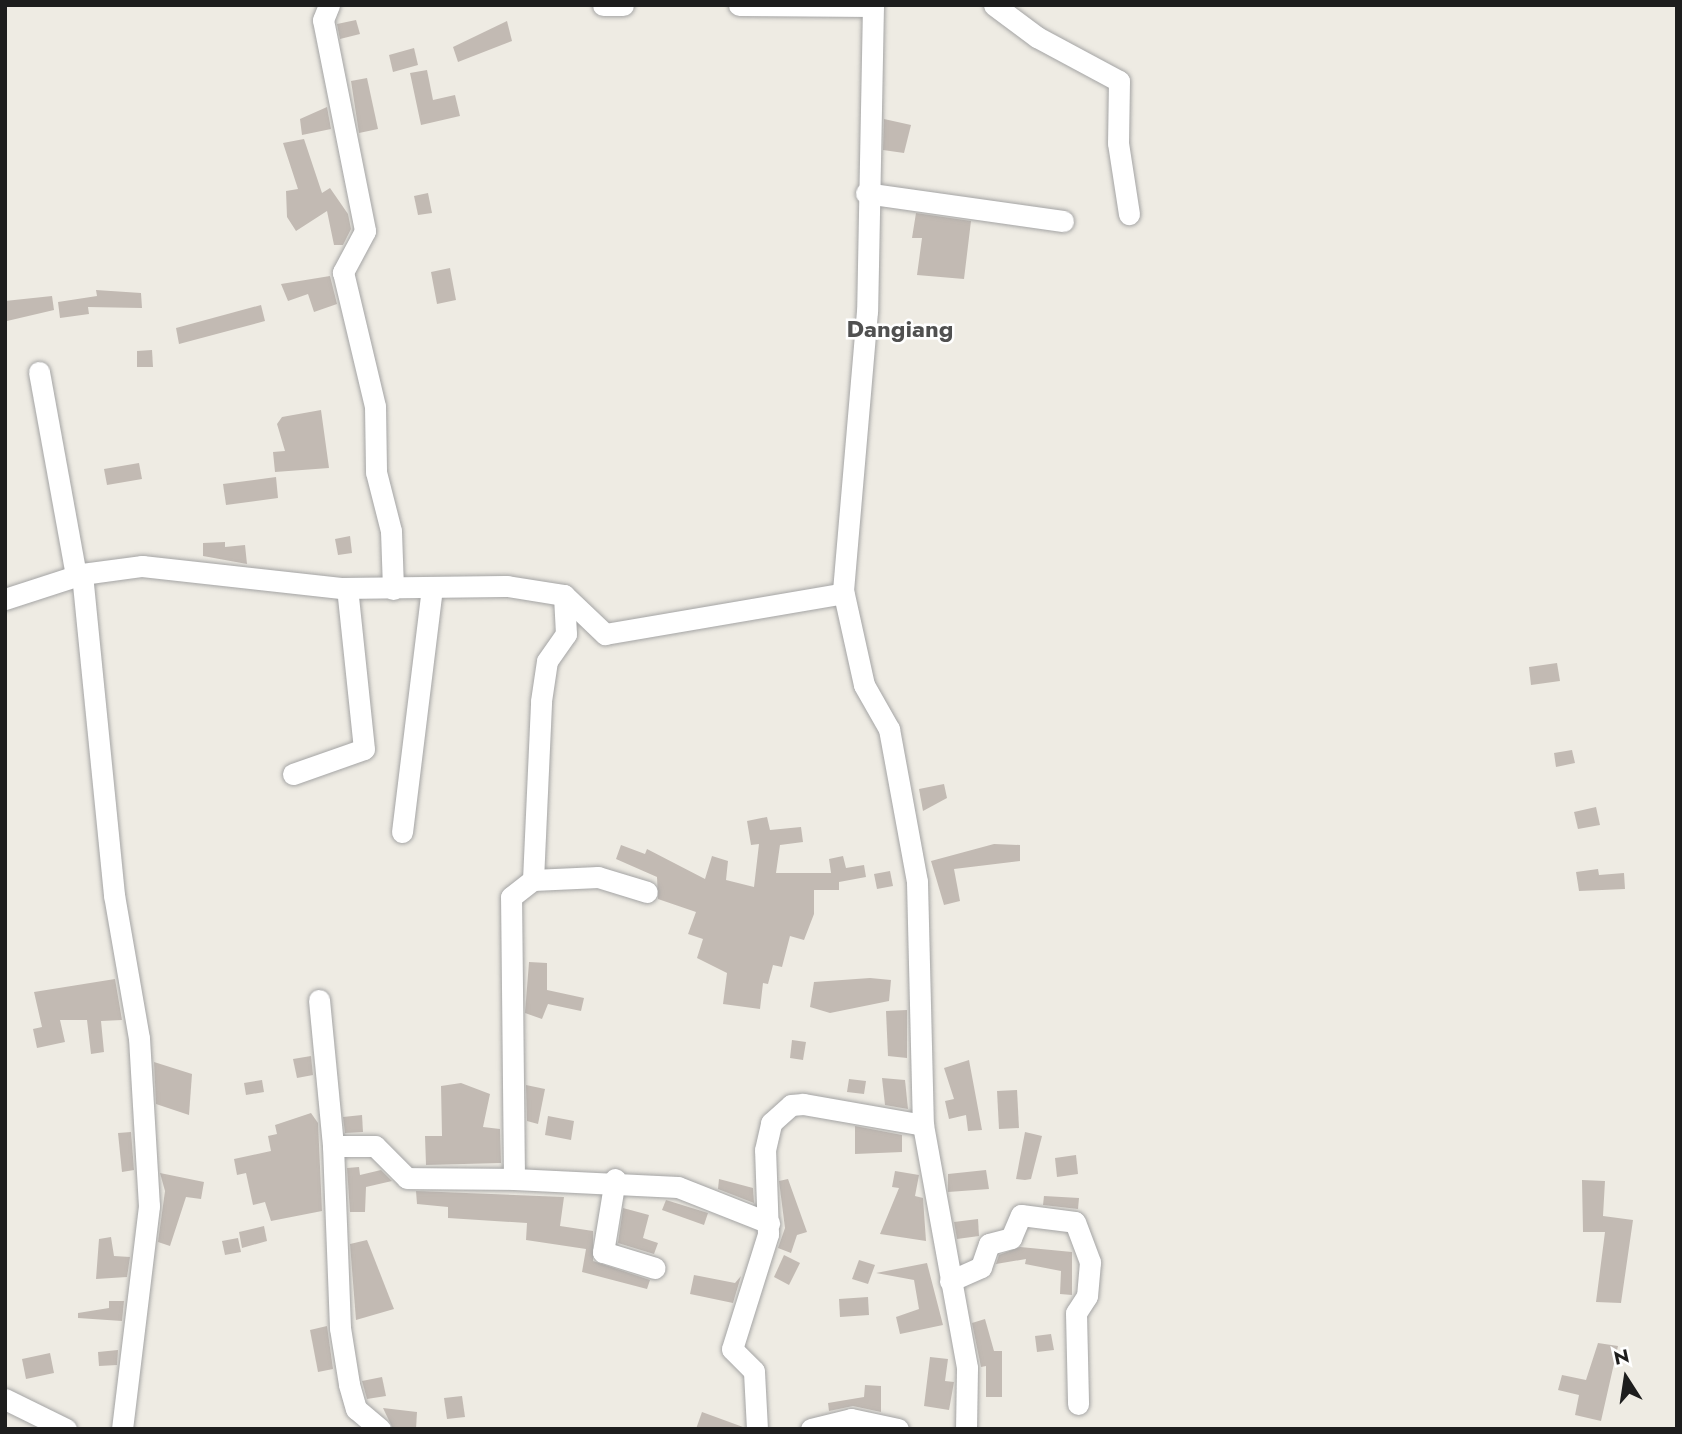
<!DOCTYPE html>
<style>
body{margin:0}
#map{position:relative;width:1682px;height:1434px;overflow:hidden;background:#eeebe3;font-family:Jost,sans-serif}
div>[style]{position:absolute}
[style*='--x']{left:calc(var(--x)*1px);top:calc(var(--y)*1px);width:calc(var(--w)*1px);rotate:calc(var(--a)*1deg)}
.building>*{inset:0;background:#c2bab3}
.roads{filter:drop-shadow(0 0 2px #a4a4a4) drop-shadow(0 0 2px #a4a4a4)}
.minor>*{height:21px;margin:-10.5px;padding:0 10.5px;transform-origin:10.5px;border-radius:10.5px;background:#fff}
span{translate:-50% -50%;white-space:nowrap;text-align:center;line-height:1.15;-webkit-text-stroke:5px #fff;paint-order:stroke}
.quarter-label{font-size:24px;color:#505050;font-weight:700}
.frame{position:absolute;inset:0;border:7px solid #1d1d1d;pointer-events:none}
.north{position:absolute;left:1591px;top:1343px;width:70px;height:70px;-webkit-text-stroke:5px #fff;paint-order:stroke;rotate:348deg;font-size:19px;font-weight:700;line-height:28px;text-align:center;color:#1d1d1d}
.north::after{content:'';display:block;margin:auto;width:24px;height:32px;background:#1d1d1d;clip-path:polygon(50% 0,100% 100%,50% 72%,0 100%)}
</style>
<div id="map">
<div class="building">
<div style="clip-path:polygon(356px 20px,360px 34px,340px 39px,337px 24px)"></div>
<div style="clip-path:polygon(507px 21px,512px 41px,458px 62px,453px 47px)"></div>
<div style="clip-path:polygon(414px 48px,418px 65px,393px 72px,389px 55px)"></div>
<div style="clip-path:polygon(427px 70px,433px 100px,455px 95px,460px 116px,421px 125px,410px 73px)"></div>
<div style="clip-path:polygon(367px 78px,378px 129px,359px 133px,351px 81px)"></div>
<div style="clip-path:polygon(327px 107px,331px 129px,302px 135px,300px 119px)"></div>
<div style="clip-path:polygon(884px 119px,911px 125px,904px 153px,883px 150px)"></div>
<div style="clip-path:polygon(304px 139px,322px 193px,330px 188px,348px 214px,351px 229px,343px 245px,334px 245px,327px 211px,296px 231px,287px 217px,286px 191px,298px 189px,283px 143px)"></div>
<div style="clip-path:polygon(428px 193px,432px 213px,418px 215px,414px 196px)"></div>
<div style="clip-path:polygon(916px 213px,971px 221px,964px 279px,917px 275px,922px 238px,912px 238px)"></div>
<div style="clip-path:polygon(450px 268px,456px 300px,437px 304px,431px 272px)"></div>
<div style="clip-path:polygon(330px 276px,337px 304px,314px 312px,308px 294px,288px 301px,281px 284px)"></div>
<div style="clip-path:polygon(96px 290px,141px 293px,142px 308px,88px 307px,89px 314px,60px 318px,58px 302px,97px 296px)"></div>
<div style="clip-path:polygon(52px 296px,54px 310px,7px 321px,5px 301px)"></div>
<div style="clip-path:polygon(261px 305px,265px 321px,179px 344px,176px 328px)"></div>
<div style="clip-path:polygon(152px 350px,153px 367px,137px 367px,137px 351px)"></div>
<div style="clip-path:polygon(321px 410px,329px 468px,275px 472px,273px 452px,285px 451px,277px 424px,282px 417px)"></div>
<div style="clip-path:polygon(139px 463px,142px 479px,107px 485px,104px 469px)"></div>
<div style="clip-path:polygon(276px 477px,278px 498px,226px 505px,223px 484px)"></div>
<div style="clip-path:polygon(350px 536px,352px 553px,338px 555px,335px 539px)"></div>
<div style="clip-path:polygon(225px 542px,225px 547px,245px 545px,247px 564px,203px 556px,203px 543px)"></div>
<div style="clip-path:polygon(1557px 663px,1560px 681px,1531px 685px,1529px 667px)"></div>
<div style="clip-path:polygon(1572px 750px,1575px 763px,1556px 767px,1554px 753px)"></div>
<div style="clip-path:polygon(944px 784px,947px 798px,923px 811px,919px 789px)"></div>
<div style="clip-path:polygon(1596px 807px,1600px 825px,1578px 829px,1574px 812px)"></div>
<div style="clip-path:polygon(767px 817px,770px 830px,801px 827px,803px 842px,780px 845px,776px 873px,831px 873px,829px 859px,843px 856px,846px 868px,864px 865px,866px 877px,839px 882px,839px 890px,814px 890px,814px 914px,804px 940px,790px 936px,782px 967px,773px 965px,768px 984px,763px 983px,760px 1009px,723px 1004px,727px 973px,697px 958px,703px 939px,688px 934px,696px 912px,658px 899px,657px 877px,616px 859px,621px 845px,645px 854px,647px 849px,705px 879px,712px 856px,728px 861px,726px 880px,754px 887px,759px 844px,751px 845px,747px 821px)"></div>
<div style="clip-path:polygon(994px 844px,1020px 845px,1020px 861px,954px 869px,960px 901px,944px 905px,931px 861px)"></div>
<div style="clip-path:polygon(1598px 869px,1599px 875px,1624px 873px,1625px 889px,1579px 891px,1576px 872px)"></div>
<div style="clip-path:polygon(890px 871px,893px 886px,877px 889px,874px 874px)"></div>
<div style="clip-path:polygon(529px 962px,547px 963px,547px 990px,584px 998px,581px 1011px,548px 1004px,542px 1019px,525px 1013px)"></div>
<div style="clip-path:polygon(870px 978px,891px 980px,889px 1001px,830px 1013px,810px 1007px,814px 982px)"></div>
<div style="clip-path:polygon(115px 979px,122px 1020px,101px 1021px,104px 1052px,91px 1054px,87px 1020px,60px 1020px,65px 1042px,37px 1048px,33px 1029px,42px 1027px,34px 992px)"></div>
<div style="clip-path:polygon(907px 1010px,907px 1058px,888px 1056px,886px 1011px)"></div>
<div style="clip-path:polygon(792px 1040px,806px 1042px,803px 1060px,790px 1058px)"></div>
<div style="clip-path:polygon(311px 1056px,313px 1075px,297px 1078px,293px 1059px)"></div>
<div style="clip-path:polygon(969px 1060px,982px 1130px,968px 1131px,966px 1115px,949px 1119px,945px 1101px,954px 1099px,944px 1068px)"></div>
<div style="clip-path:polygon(154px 1062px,192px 1074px,189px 1115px,156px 1104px)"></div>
<div style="clip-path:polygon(882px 1078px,905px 1080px,908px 1109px,885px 1105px)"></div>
<div style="clip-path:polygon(849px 1079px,866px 1081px,864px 1094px,847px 1092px)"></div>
<div style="clip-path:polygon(262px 1080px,264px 1092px,246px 1095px,244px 1083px)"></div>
<div style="clip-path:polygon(461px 1083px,490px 1094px,483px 1127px,500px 1129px,501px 1163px,426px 1165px,425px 1136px,442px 1136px,441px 1086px)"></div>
<div style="clip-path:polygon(526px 1085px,545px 1089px,538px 1124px,527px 1121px)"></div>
<div style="clip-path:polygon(1017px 1090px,1019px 1128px,999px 1129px,997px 1091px)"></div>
<div style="clip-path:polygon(311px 1113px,318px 1123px,322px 1211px,271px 1221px,265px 1202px,253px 1205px,246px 1173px,237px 1175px,234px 1159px,271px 1151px,268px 1136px,277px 1134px,275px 1125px)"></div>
<div style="clip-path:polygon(362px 1115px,363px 1132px,345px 1133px,343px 1117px)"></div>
<div style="clip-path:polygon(548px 1116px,574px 1121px,571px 1140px,545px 1135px)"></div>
<div style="clip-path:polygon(855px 1126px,902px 1135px,902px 1152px,855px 1154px)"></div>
<div style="clip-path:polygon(131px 1132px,134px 1170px,122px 1172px,118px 1133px)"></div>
<div style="clip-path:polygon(1025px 1132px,1042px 1136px,1031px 1179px,1025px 1180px,1016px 1179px)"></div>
<div style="clip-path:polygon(1076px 1155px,1078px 1174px,1057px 1177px,1055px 1158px)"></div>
<div style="clip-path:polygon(359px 1167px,360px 1175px,381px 1170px,392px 1181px,366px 1187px,365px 1212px,350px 1212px,347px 1168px)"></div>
<div style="clip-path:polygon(986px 1170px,989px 1189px,948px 1192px,948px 1174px)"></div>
<div style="clip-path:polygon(895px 1171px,919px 1175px,915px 1196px,923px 1198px,926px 1241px,880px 1234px,899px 1188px,892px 1187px)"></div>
<div style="clip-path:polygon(160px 1173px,204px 1182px,201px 1199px,186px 1197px,170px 1246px,158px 1242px,165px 1191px)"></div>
<div style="clip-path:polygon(719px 1179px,753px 1188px,754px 1203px,718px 1189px)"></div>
<div style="clip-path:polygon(788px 1179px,807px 1232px,797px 1235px,791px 1253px,778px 1248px,785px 1228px,779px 1181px)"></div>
<div style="clip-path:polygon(1582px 1180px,1605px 1181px,1603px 1216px,1633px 1220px,1621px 1303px,1596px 1302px,1605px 1232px,1583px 1232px)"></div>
<div style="clip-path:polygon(416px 1191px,564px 1197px,560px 1226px,593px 1231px,593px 1261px,650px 1280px,647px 1289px,582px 1272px,586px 1249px,526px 1240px,527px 1223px,448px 1218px,448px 1207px,417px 1204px)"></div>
<div style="clip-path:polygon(1044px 1196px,1079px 1198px,1078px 1209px,1043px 1205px)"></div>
<div style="clip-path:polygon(666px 1200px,708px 1213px,704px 1225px,662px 1210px)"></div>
<div style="clip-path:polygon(623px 1208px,649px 1215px,643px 1238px,658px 1243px,654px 1254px,618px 1243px)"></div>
<div style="clip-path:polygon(978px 1219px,979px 1236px,957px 1239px,954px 1222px)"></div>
<div style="clip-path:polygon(264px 1226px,267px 1241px,242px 1248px,239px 1232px)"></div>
<div style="clip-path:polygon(111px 1237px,114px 1256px,130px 1257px,127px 1277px,96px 1279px,99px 1239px)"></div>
<div style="clip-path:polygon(238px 1238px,241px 1252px,225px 1255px,222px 1241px)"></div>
<div style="clip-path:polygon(367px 1240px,394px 1309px,356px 1320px,350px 1244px)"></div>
<div style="clip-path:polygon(1020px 1247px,1072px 1252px,1072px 1295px,1060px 1294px,1061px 1271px,1025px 1264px,1026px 1259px,996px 1264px,999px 1255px)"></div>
<div style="clip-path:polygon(784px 1255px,800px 1263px,789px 1285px,774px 1277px)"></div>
<div style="clip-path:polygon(859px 1260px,875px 1265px,868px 1284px,852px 1279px)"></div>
<div style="clip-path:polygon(927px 1263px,943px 1325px,900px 1334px,896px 1317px,919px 1309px,914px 1280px,876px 1273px)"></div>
<div style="clip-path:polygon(694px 1275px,735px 1283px,741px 1276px,733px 1303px,690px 1294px)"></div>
<div style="clip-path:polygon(868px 1297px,869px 1315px,840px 1317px,839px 1299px)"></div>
<div style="clip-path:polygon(109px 1301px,124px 1301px,122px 1321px,78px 1318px,78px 1313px,109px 1308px)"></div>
<div style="clip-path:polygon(985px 1319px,994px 1351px,1002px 1351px,1002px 1397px,986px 1397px,986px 1366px,981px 1367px,972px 1323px)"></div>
<div style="clip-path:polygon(327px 1326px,333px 1369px,318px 1372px,310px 1330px)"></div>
<div style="clip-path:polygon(1051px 1334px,1054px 1350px,1037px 1352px,1035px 1336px)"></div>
<div style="clip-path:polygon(1598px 1343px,1618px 1346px,1601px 1421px,1575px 1415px,1579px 1395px,1558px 1390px,1562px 1375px,1586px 1380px)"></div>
<div style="clip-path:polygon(118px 1350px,117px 1365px,99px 1366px,98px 1352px)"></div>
<div style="clip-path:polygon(50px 1353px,54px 1373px,26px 1379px,22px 1359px)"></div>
<div style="clip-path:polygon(930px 1357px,948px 1359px,945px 1381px,954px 1382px,949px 1410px,924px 1406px)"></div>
<div style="clip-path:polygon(382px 1377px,386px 1396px,367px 1399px,362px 1381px)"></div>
<div style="clip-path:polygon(865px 1385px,881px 1386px,881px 1412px,853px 1406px,829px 1411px,828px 1403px,864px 1397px)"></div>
<div style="clip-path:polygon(462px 1396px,465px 1417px,447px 1419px,444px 1398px)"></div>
<div style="clip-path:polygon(383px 1408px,417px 1412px,416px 1429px,393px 1429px)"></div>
<div style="clip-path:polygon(702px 1412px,743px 1427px,743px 1429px,696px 1429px)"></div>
</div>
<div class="roads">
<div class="minor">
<div style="--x:329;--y:5;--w:16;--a:112"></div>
<div style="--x:323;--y:20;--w:215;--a:78.7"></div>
<div style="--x:365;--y:231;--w:47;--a:118.2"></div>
<div style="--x:343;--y:272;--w:138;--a:76.6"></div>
<div style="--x:375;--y:406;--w:66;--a:89.1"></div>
<div style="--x:376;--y:472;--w:61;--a:75.7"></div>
<div style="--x:391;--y:531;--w:58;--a:88"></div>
<div style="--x:603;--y:5;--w:20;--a:0"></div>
<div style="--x:739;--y:5;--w:134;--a:0.4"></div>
<div style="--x:873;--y:5;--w:306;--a:91.1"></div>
<div style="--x:867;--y:311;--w:280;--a:94.9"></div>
<div style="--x:843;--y:590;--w:97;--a:77.5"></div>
<div style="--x:864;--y:685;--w:51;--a:60.4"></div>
<div style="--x:889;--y:729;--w:156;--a:79.6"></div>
<div style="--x:917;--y:882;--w:243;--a:88.6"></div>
<div style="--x:923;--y:1125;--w:247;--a:79.7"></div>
<div style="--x:967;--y:1368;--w:61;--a:90.9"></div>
<div style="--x:994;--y:5;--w:54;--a:36.7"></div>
<div style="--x:1037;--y:37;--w:93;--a:28.2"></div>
<div style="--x:1119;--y:81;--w:62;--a:90.9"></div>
<div style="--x:1118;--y:143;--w:72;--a:81.2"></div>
<div style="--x:866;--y:193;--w:199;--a:8.1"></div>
<div style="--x:39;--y:372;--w:207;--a:79.7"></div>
<div style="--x:82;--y:574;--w:323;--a:84.3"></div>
<div style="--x:114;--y:895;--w:145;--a:80.1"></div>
<div style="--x:139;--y:1038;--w:168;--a:86.6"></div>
<div style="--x:149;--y:1206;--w:225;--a:96.9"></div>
<div style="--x:5;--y:599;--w:81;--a:-18"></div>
<div style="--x:82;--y:574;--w:61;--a:-7.6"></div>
<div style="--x:142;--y:566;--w:200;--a:6.3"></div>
<div style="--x:341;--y:588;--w:166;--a:-0.7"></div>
<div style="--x:507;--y:586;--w:58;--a:9"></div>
<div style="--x:564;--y:595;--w:57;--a:43.6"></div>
<div style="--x:605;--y:634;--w:242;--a:-9.7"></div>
<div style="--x:293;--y:774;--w:75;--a:-19.4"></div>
<div style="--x:364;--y:749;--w:162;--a:-96"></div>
<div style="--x:402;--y:832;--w:245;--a:-83"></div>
<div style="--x:533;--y:880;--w:65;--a:-2.6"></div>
<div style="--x:598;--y:877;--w:51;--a:17"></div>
<div style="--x:319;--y:1000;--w:147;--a:84.5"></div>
<div style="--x:514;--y:1179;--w:164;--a:2.8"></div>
<div style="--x:678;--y:1187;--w:98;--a:21.6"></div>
<div style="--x:615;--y:1179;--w:74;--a:99.3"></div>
<div style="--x:603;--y:1252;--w:54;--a:17.1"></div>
<div style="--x:950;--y:1281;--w:34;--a:-24"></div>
<div style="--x:981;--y:1267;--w:24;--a:-71"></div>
<div style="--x:989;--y:1244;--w:23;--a:-15"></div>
<div style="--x:1011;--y:1238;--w:25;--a:-67"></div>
<div style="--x:1021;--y:1215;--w:54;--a:7.4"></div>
<div style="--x:1075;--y:1222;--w:43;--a:69.4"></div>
<div style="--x:1090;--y:1262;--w:34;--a:95"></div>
<div style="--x:1087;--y:1296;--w:20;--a:123"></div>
<div style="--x:1076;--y:1313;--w:91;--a:88.7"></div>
<div style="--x:5;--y:1399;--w:68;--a:26.2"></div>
<div style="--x:380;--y:1429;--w:31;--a:-140"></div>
<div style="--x:356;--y:1409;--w:26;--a:-106"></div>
<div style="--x:349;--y:1384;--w:57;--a:-99.1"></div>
<div style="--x:340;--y:1328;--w:182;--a:-92.2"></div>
<div style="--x:333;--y:1146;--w:42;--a:0"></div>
<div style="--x:375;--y:1146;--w:45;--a:45"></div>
<div style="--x:407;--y:1178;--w:107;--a:0.5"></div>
<div style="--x:514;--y:1179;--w:282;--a:-90.6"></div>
<div style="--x:511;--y:897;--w:28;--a:-38"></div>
<div style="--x:533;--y:880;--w:179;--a:-87.4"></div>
<div style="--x:541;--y:701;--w:40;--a:-81.5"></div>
<div style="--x:547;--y:661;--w:33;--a:-55"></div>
<div style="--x:566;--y:634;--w:39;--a:-93"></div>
<div style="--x:757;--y:1429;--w:58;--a:-93"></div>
<div style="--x:754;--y:1371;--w:31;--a:-135"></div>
<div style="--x:732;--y:1349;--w:121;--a:-72.6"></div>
<div style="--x:768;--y:1234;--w:84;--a:-92"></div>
<div style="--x:765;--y:1150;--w:28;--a:-77"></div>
<div style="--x:771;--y:1123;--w:27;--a:-42"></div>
<div style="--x:791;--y:1105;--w:12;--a:-5"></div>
<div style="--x:803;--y:1104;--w:122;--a:9.9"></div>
<div style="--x:811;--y:1429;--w:41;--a:-14"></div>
<div style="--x:851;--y:1419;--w:48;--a:12"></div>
</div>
</div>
<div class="quarter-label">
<span style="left:900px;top:329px">Dangiang</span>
</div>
<div class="frame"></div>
<div class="north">N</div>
</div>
